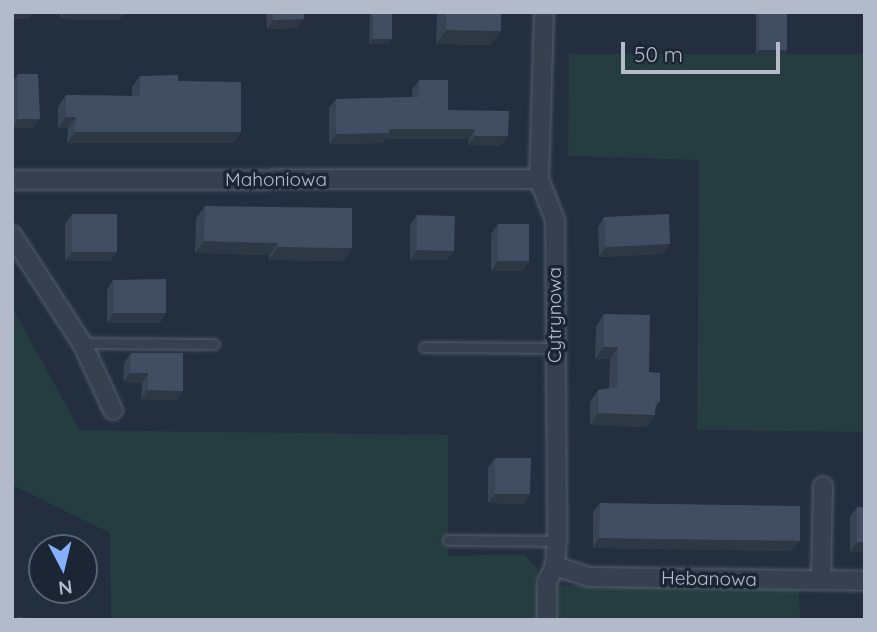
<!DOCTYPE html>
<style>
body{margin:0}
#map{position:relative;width:877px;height:632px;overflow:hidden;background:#232e3f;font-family:Quicksand,sans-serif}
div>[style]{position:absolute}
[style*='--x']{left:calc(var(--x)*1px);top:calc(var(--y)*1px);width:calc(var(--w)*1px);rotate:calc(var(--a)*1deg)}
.green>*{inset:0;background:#253c40}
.roads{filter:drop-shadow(0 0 2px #555e6d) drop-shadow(0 0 2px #555e6d)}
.lane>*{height:9px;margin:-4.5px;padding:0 4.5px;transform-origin:4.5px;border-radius:4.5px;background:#37404f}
.street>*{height:18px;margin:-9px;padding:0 9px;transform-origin:9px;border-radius:9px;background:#37404f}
.wall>*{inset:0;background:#384353}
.shaded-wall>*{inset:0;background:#2e3744}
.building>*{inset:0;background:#414e61}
span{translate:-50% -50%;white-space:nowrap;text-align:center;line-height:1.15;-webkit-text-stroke:7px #1c2534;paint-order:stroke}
.street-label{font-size:19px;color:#b3bbca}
.frame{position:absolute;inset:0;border:14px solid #b3bbca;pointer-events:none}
.north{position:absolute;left:28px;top:534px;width:70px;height:70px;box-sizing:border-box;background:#1c2534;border:2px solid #586170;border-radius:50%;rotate:173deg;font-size:19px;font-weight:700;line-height:28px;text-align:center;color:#b3bbca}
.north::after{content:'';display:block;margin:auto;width:24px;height:32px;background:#85b0fd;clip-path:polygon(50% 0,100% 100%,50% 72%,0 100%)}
.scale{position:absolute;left:621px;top:42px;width:159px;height:32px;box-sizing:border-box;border:4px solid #b3bbca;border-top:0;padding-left:9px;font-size:21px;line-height:24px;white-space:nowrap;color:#b3bbca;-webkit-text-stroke:5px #1c2534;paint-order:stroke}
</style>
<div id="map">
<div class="green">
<div style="clip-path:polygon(569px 54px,865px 54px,865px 432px,697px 430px,699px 160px,568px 156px)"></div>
<div style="clip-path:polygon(12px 307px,80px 430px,448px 435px,448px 556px,524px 554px,538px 569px,535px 585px,799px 589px,800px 620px,111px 620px,110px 533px,12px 485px)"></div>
</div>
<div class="roads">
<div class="lane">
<div style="--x:83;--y:343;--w:131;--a:0.4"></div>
<div style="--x:424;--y:347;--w:131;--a:0.4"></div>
<div style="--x:448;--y:540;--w:109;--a:0.5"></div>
</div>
<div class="street">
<div style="--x:544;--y:12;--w:167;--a:91.7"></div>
<div style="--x:539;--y:179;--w:44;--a:68.7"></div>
<div style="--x:555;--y:220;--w:321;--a:89.6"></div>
<div style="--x:557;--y:541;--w:25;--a:95"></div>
<div style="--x:555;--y:566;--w:18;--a:117"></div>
<div style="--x:547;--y:582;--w:38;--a:90"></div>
<div style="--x:12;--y:180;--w:527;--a:-0.11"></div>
<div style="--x:12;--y:235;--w:129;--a:57.1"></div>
<div style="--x:82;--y:343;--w:74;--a:65.2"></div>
<div style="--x:555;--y:566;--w:36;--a:18"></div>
<div style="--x:589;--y:577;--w:276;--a:0.8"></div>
<div style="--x:821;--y:580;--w:94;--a:-88.8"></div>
</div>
</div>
<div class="wall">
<div style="clip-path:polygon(61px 12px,125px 12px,119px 20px,60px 19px)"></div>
<div style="clip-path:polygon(266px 12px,304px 12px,304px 19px,297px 28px,267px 29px)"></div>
<div style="clip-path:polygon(372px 12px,392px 12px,388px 44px,369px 44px,370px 15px)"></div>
<div style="clip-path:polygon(437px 12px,501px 12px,491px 45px,436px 44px)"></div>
<div style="clip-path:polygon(757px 12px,787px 12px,787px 50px,783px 55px,756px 55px,756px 14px)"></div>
<div style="clip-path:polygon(18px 74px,40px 119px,33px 128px,12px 128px,12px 82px)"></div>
<div style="clip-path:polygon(140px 76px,178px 81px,233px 143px,67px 143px,68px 128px,58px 128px,58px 107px,66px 95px,132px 96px,132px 87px)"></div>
<div style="clip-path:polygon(419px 80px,448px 110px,501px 146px,468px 145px,469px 139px,385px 139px,382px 143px,329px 144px,329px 108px,336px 99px,412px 97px,412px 90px)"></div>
<div style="clip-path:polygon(205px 206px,352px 248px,343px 261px,269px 260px,269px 255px,195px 253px,196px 218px)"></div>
<div style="clip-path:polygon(72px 214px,117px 252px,110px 261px,65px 261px,65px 224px)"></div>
<div style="clip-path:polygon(417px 215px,447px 260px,410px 260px,410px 225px)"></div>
<div style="clip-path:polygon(604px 217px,663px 254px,599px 257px,598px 227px)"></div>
<div style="clip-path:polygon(498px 224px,523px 271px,491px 271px,491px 234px)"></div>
<div style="clip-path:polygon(113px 280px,166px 313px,160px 323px,107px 323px,107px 290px)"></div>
<div style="clip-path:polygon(604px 314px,649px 372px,660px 401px,655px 408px,655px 415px,646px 427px,590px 425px,590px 402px,598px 390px,609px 388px,610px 359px,595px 359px,596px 327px)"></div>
<div style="clip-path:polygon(131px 353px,183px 391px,176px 400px,141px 400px,142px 383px,123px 382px,124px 363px)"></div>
<div style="clip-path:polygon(495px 458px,530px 494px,524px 504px,488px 503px,488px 468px)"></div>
<div style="clip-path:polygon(600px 503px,793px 551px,593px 548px,593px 512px)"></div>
<div style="clip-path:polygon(857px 507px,865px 552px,850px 552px,850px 517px)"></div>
</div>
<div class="shaded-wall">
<div style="clip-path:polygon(12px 12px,34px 12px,29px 19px,12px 19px)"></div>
<div style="clip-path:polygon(65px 12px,125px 12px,119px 20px,60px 19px)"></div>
<div style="clip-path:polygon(304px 19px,297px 28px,267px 29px,273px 20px)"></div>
<div style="clip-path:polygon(446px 30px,501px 31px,491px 45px,436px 44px)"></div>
<div style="clip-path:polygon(373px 39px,392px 39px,388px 44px,369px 44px)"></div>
<div style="clip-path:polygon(759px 50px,787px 50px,783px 55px,756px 55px)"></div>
<div style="clip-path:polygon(66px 117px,76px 117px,68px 128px,58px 128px)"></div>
<div style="clip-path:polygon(18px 119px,40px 119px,33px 128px,12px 128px)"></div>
<div style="clip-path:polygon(389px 129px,475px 129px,469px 139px,385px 139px,382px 143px,329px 144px,336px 134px)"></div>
<div style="clip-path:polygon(75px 132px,241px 132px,233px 143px,67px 143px)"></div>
<div style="clip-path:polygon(475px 136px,508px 136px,501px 146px,468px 145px)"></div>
<div style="clip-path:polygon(204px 241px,278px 243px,269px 255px,195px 253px)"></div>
<div style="clip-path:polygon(670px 244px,663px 254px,599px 257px,606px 247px)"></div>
<div style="clip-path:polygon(278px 247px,352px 248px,343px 261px,269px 260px)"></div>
<div style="clip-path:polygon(417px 250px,454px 251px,447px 260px,410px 260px)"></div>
<div style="clip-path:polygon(72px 252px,117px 252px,110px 261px,65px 261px)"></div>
<div style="clip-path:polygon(498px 261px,529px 261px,523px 271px,491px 271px)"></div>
<div style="clip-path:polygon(114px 313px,166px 313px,160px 323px,107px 323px)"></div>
<div style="clip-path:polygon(604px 347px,618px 347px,610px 359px,595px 359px)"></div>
<div style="clip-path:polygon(130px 373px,148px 373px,142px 383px,123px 382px)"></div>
<div style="clip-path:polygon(148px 390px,183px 391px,176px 400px,141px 400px)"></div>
<div style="clip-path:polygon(598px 413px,655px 415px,646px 427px,590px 425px)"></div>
<div style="clip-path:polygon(495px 494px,530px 494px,524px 504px,488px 503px)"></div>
<div style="clip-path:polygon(599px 538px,800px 541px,793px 551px,593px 548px)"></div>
<div style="clip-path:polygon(857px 542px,865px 542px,865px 552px,850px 552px)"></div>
</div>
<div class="building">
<div style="clip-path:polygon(273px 12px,304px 12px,304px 19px,273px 20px)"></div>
<div style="clip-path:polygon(373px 12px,392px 12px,392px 39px,373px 39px)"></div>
<div style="clip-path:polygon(446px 12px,501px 12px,501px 31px,446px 30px)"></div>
<div style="clip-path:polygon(759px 12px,787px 12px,787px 50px,759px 50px)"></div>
<div style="clip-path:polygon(18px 74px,38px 74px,40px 119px,18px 119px)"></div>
<div style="clip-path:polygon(178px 75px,178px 81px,241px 82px,241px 132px,75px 132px,76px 117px,66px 117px,66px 95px,140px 96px,140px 76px)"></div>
<div style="clip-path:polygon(419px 80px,448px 80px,448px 110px,509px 111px,508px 136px,475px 136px,475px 129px,389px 129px,389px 133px,336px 134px,336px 99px,419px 97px)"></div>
<div style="clip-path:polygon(205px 206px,352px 208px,352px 248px,278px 247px,278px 243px,204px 241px)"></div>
<div style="clip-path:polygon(72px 214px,117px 214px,117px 252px,72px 252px)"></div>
<div style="clip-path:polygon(669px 214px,670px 244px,606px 247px,604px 217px)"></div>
<div style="clip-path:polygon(417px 215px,455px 216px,454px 251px,417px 250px)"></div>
<div style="clip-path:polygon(498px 224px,529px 224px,529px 261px,498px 261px)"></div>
<div style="clip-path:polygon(166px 279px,166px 313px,114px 313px,113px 280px)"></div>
<div style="clip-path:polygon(604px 314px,650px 315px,649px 372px,660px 373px,660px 401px,656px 401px,655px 415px,598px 413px,598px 390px,617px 387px,618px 347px,604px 347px)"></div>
<div style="clip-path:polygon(131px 353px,183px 353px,183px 391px,148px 390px,148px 373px,130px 373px)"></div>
<div style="clip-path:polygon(495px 458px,531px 458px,530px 494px,495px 494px)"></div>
<div style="clip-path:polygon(600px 503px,800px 506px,800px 541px,599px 538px)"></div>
<div style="clip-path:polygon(857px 507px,865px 507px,865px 542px,857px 542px)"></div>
<div style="clip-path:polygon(18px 617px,42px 619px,42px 620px,17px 620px)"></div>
</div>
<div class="street-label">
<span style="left:276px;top:180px">Mahoniowa</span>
<span style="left:555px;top:315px;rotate:-90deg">Cytrynowa</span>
<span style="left:709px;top:579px;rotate:1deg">Hebanowa</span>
</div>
<div class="frame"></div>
<div class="north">N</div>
<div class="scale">50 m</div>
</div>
